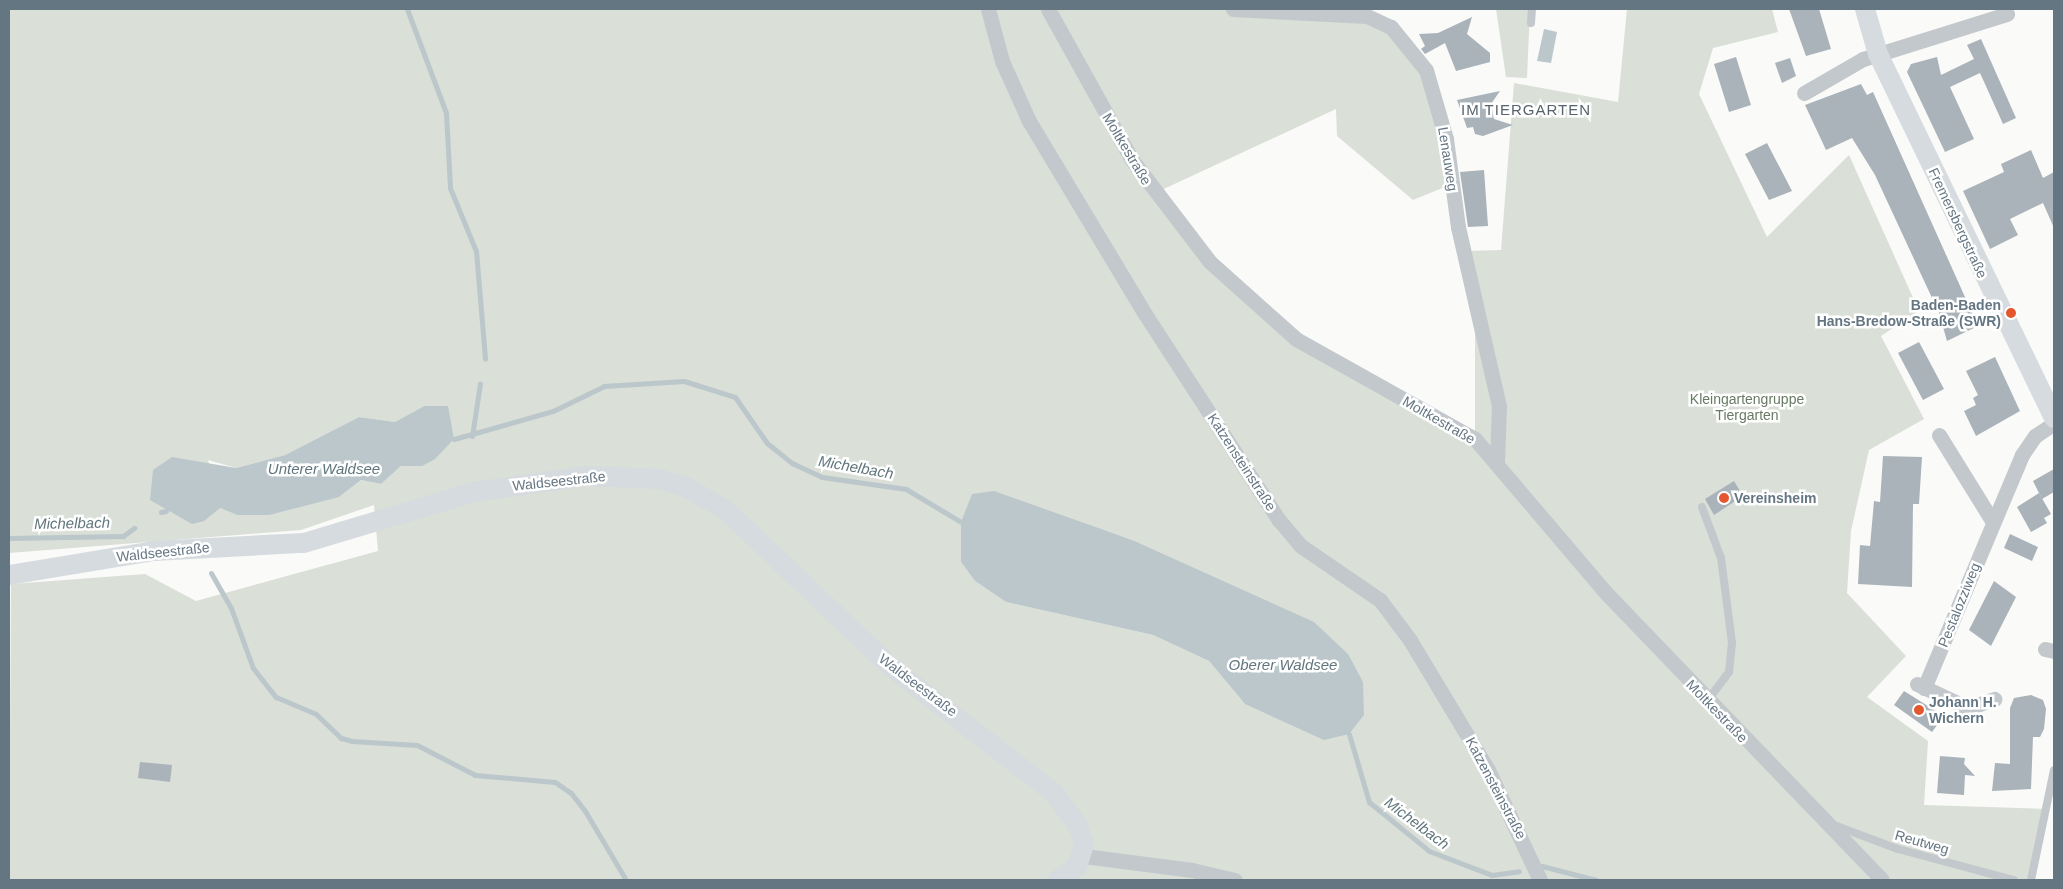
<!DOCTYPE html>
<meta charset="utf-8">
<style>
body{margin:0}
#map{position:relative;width:2063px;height:889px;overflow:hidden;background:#fafaf8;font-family:Arial,sans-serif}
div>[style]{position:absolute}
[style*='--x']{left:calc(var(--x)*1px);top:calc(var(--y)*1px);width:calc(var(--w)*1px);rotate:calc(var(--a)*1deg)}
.green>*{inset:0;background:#dadfd7}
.water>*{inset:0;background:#bbc7cb}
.stream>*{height:5px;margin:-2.5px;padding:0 2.5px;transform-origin:2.5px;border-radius:2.5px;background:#bbc7cb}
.building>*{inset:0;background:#aab3b9}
.lane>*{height:8px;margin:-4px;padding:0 4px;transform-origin:4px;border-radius:4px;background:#c3c8cc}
.street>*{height:15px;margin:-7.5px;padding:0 7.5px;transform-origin:7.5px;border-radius:7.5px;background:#c3c8cc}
.secondary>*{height:20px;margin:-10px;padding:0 10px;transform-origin:10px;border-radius:10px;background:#d6dbdf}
.dots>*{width:14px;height:14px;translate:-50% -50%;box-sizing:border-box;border:2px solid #fff;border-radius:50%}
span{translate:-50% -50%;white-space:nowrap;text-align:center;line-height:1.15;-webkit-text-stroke:5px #fff;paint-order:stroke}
.street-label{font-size:14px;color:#657683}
.poi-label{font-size:14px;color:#657683;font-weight:700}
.right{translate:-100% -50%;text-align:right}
.left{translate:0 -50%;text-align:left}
.park-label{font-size:14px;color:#687a64}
.neighbourhood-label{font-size:15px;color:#57646e;letter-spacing:1px}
.water-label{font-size:15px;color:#60757c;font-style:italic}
.frame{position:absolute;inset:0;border:10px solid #657683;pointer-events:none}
</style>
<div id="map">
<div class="green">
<div style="clip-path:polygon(evenodd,9px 9px,1365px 9px,1391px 27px,1426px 70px,1452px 184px,1413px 200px,1337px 136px,1336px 109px,1155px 193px,1258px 308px,1475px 438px,1475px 286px,1465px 251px,1501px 250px,1514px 83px,1618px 102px,1627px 9px,1772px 9px,1778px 32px,1713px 48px,1699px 94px,1767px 237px,1849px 155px,1919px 311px,1881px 336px,1924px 419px,1869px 450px,1851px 531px,1847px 593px,1906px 656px,1867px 697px,1928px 741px,1924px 805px,2048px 809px,2031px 880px,9px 880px,11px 584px,145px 574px,196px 601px,378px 551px,374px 505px,301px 530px,9px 553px,9px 9px,424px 406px,422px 466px,401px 466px,381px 484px,361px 480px,339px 497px,237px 515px,220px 508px,208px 460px,236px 468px,285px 455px,359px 417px,395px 422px,424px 406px,9px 9px,1063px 517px,1132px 540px,1245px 704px,1209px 661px,1153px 635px,1006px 602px,975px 581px,961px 562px,961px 522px,1063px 517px)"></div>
<div style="clip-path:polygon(1496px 9px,1530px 9px,1527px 78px,1506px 77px)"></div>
</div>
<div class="water">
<div style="clip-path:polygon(1544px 29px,1557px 32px,1551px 63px,1537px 61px)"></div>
<div style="clip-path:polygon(424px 406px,448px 406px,454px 439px,435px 459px,422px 466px,401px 466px,381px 484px,361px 480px,339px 497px,269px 515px,237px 515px,220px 508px,204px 521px,192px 524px,150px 500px,153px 470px,172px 457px,236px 468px,285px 455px,359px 417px,395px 422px)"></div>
<div style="clip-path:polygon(994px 491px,1132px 540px,1314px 622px,1348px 654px,1363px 682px,1364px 715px,1349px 734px,1324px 740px,1245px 704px,1209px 661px,1153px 635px,1006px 602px,975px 581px,961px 562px,961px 522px,972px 494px)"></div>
</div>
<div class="stream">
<div style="--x:407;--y:9;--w:111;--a:69.4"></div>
<div style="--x:446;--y:113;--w:75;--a:86.9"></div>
<div style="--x:450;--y:188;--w:68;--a:67.6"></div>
<div style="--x:476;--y:251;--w:108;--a:85.2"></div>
<div style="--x:472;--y:436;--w:53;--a:-81.3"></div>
<div style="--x:454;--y:439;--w:103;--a:-15.8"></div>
<div style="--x:553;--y:411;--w:57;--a:-26.1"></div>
<div style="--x:604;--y:386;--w:80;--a:-3.6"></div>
<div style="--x:684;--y:381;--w:53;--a:17.4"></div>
<div style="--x:735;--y:397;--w:56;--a:55.2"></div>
<div style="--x:767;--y:443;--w:32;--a:39"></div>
<div style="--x:792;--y:463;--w:33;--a:25"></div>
<div style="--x:822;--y:477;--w:85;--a:8.1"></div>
<div style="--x:906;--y:489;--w:64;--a:31"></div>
<div style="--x:161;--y:512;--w:5;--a:-11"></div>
<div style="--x:9;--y:538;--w:114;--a:-1"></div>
<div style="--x:123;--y:536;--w:14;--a:-36"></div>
<div style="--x:211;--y:573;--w:40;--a:60.3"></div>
<div style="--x:231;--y:608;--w:64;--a:69.9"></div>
<div style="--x:253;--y:668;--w:37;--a:52"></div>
<div style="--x:276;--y:697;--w:43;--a:23"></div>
<div style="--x:316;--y:714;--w:35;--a:44"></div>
<div style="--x:341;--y:738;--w:11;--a:15"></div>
<div style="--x:352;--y:741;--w:65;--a:3.5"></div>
<div style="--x:417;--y:745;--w:65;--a:27.3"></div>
<div style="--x:475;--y:775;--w:80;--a:5"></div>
<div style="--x:555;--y:782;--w:19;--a:35"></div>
<div style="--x:571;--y:793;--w:23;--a:52"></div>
<div style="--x:585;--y:811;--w:80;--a:59.3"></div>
<div style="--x:1349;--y:734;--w:71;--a:73.6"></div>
<div style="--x:1369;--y:802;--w:77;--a:39.2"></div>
<div style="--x:1429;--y:851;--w:67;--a:20.9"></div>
<div style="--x:1492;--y:875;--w:27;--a:-8"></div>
<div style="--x:1542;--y:866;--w:56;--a:14.5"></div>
</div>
<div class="building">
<div style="clip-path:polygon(1789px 9px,1819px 9px,1831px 49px,1806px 56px)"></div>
<div style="clip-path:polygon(1472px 17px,1467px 34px,1490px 53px,1490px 62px,1456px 71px,1445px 43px,1425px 54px,1421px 49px,1425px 46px,1419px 34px,1438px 33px)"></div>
<div style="clip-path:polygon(1981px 39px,2016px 118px,2003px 124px,1980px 73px,1950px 87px,1974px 139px,1945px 152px,1907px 72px,1911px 64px,1937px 57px,1941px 75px,1974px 59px,1967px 45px)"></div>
<div style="clip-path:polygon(1736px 57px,1751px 105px,1729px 112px,1714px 64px)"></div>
<div style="clip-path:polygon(1790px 58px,1796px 76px,1782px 83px,1775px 63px)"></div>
<div style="clip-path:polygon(1861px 84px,1867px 95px,1873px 92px,1978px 326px,1947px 341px,1939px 313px,1875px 175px,1852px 138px,1826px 150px,1805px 105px)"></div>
<div style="clip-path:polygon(1500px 91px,1491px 104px,1494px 119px,1513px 125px,1483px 136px,1475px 134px,1473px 127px,1467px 128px,1457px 100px)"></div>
<div style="clip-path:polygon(1767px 143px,1792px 191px,1769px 200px,1745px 154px)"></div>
<div style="clip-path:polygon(2031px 150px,2043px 178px,2054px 172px,2054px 228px,2043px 203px,2010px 219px,2018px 235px,1990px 249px,1963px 191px,2004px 172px,2001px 164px)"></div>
<div style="clip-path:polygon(1484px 170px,1488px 226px,1468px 227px,1460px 172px)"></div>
<div style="clip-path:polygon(1919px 342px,1944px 389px,1923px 400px,1898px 353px)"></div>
<div style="clip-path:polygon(1995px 357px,2020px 411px,1976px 436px,1964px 411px,1976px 405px,1973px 398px,1978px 395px,1966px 371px)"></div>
<div style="clip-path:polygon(1883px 456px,1922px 457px,1919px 504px,1913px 504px,1912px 587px,1858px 584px,1860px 545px,1870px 546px,1874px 501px,1880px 502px)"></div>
<div style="clip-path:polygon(2054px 469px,2054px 492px,2042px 499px,2033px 481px)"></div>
<div style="clip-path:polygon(1734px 481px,1743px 496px,1714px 515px,1705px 499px)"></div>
<div style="clip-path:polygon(2039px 493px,2051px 514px,2044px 518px,2047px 523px,2031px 532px,2017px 507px)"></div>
<div style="clip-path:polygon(2010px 534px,2038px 547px,2032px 561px,2004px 548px)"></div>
<div style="clip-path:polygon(1994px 581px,2016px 597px,1991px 646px,1969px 630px)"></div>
<div style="clip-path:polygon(1904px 691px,1944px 716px,1932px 732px,1894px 705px)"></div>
<div style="clip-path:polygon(2031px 695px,2043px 700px,2046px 709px,2044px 729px,2040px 737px,2033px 737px,2031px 789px,1992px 791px,1995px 763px,2010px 764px,2010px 708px,2014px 698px)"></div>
<div style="clip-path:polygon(1940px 756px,1965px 758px,1964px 764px,1975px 776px,1965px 775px,1964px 795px,1937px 793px)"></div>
<div style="clip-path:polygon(140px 762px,172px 765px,170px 782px,138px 778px)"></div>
</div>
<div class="lane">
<div style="--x:1531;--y:23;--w:14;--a:-86"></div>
<div style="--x:1702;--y:507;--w:54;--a:69.6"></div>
<div style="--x:1721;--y:558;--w:86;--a:82.6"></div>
<div style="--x:1732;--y:643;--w:29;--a:96"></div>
<div style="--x:1729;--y:672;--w:36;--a:127"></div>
<div style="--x:1834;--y:825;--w:68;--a:20.6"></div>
<div style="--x:1898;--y:849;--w:120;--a:15"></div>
<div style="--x:2031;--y:880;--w:112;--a:-78.2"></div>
</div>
<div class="street">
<div style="--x:988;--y:9;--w:54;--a:74.9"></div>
<div style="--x:1002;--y:61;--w:66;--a:65.8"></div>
<div style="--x:1029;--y:121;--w:225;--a:59"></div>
<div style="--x:1145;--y:314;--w:246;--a:57"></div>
<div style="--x:1279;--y:520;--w:34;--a:50"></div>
<div style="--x:1301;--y:546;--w:96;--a:34.4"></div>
<div style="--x:1380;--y:600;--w:50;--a:53.1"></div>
<div style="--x:1410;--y:640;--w:152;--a:59"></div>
<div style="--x:1488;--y:770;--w:122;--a:64.7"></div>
<div style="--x:1048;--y:9;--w:173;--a:60.9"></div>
<div style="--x:1132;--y:160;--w:128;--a:52.6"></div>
<div style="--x:1210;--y:262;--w:115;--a:41.8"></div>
<div style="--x:1296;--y:339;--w:205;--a:29.2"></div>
<div style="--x:1475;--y:439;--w:205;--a:49.6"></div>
<div style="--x:1608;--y:595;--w:395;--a:46.1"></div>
<div style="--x:1233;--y:9;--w:134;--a:3"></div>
<div style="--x:1367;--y:16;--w:26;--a:25"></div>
<div style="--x:1391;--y:27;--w:55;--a:50.9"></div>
<div style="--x:1426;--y:70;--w:72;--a:73.8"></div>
<div style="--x:1446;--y:139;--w:89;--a:82.2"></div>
<div style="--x:1458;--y:227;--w:184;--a:77.1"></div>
<div style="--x:1499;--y:406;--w:55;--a:92.1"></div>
<div style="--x:1804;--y:93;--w:68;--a:-30"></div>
<div style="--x:1863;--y:59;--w:151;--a:-17.4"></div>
<div style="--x:1939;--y:435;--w:102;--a:58.2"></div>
<div style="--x:2045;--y:649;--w:9;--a:13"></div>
<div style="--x:1917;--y:684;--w:56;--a:25.2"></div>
<div style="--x:1968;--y:708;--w:28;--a:-19"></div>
<div style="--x:1924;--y:688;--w:253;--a:-67.2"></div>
<div style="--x:2022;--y:455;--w:23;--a:-56"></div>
<div style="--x:2035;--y:436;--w:23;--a:-34"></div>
<div style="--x:1084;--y:856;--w:109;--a:7.4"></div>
<div style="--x:1192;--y:870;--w:44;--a:13.1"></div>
</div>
<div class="secondary">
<div style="--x:1865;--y:9;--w:47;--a:73.9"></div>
<div style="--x:1878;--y:54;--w:404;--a:64.2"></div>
<div style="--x:9;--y:575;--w:147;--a:-9.4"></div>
<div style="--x:154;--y:551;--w:150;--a:-3.1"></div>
<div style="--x:304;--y:543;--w:177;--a:-16.7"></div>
<div style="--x:474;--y:492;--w:114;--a:-8.1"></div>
<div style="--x:587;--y:476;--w:72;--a:2.4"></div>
<div style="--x:659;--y:479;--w:28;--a:17"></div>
<div style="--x:686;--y:487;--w:48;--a:30.3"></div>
<div style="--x:727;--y:511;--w:226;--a:43.6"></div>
<div style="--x:891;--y:667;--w:205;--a:37.7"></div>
<div style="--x:1053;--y:792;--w:40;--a:53"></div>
<div style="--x:1077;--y:824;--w:21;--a:71"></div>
<div style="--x:1084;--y:844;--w:24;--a:107"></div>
<div style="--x:1077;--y:867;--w:23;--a:146"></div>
</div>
<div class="dots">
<div style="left:2011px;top:313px;background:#e4572e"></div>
<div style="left:1724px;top:498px;background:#e4572e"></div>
<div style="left:1919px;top:710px;background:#e4572e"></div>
</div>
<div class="street-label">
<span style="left:1127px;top:149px;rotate:59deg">Moltkestraße</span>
<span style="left:1448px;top:159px;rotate:81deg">Lenauweg</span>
<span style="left:1958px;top:223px;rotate:65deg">Fremersbergstraße</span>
<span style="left:1439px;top:420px;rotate:30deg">Moltkestraße</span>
<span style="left:1242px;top:462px;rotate:57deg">Katzensteinstraße</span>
<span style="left:559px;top:481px;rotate:-6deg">Waldseestraße</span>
<span style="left:163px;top:552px;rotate:-6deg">Waldseestraße</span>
<span style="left:1959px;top:605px;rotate:-68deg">Pestalozziweg</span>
<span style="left:918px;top:685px;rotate:37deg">Waldseestraße</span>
<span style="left:1717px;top:711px;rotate:46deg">Moltkestraße</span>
<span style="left:1496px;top:788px;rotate:62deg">Katzensteinstraße</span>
<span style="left:1922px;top:842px;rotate:16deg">Reutweg</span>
</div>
<div class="poi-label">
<span class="right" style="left:2001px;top:313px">Baden-Baden<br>Hans-Bredow-Straße (SWR)</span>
<span class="left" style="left:1734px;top:498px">Vereinsheim</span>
<span class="left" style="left:1929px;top:710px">Johann H.<br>Wichern</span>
</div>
<div class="park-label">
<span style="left:1747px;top:407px">Kleingartengruppe<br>Tiergarten</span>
</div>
<div class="neighbourhood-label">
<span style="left:1526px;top:110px">IM TIERGARTEN</span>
</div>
<div class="water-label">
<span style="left:856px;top:467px;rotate:10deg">Michelbach</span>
<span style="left:324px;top:469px">Unterer Waldsee</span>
<span style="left:72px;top:523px;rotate:-1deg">Michelbach</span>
<span style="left:1283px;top:665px">Oberer Waldsee</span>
<span style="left:1417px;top:823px;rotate:37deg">Michelbach</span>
</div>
<div class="frame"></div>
</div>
